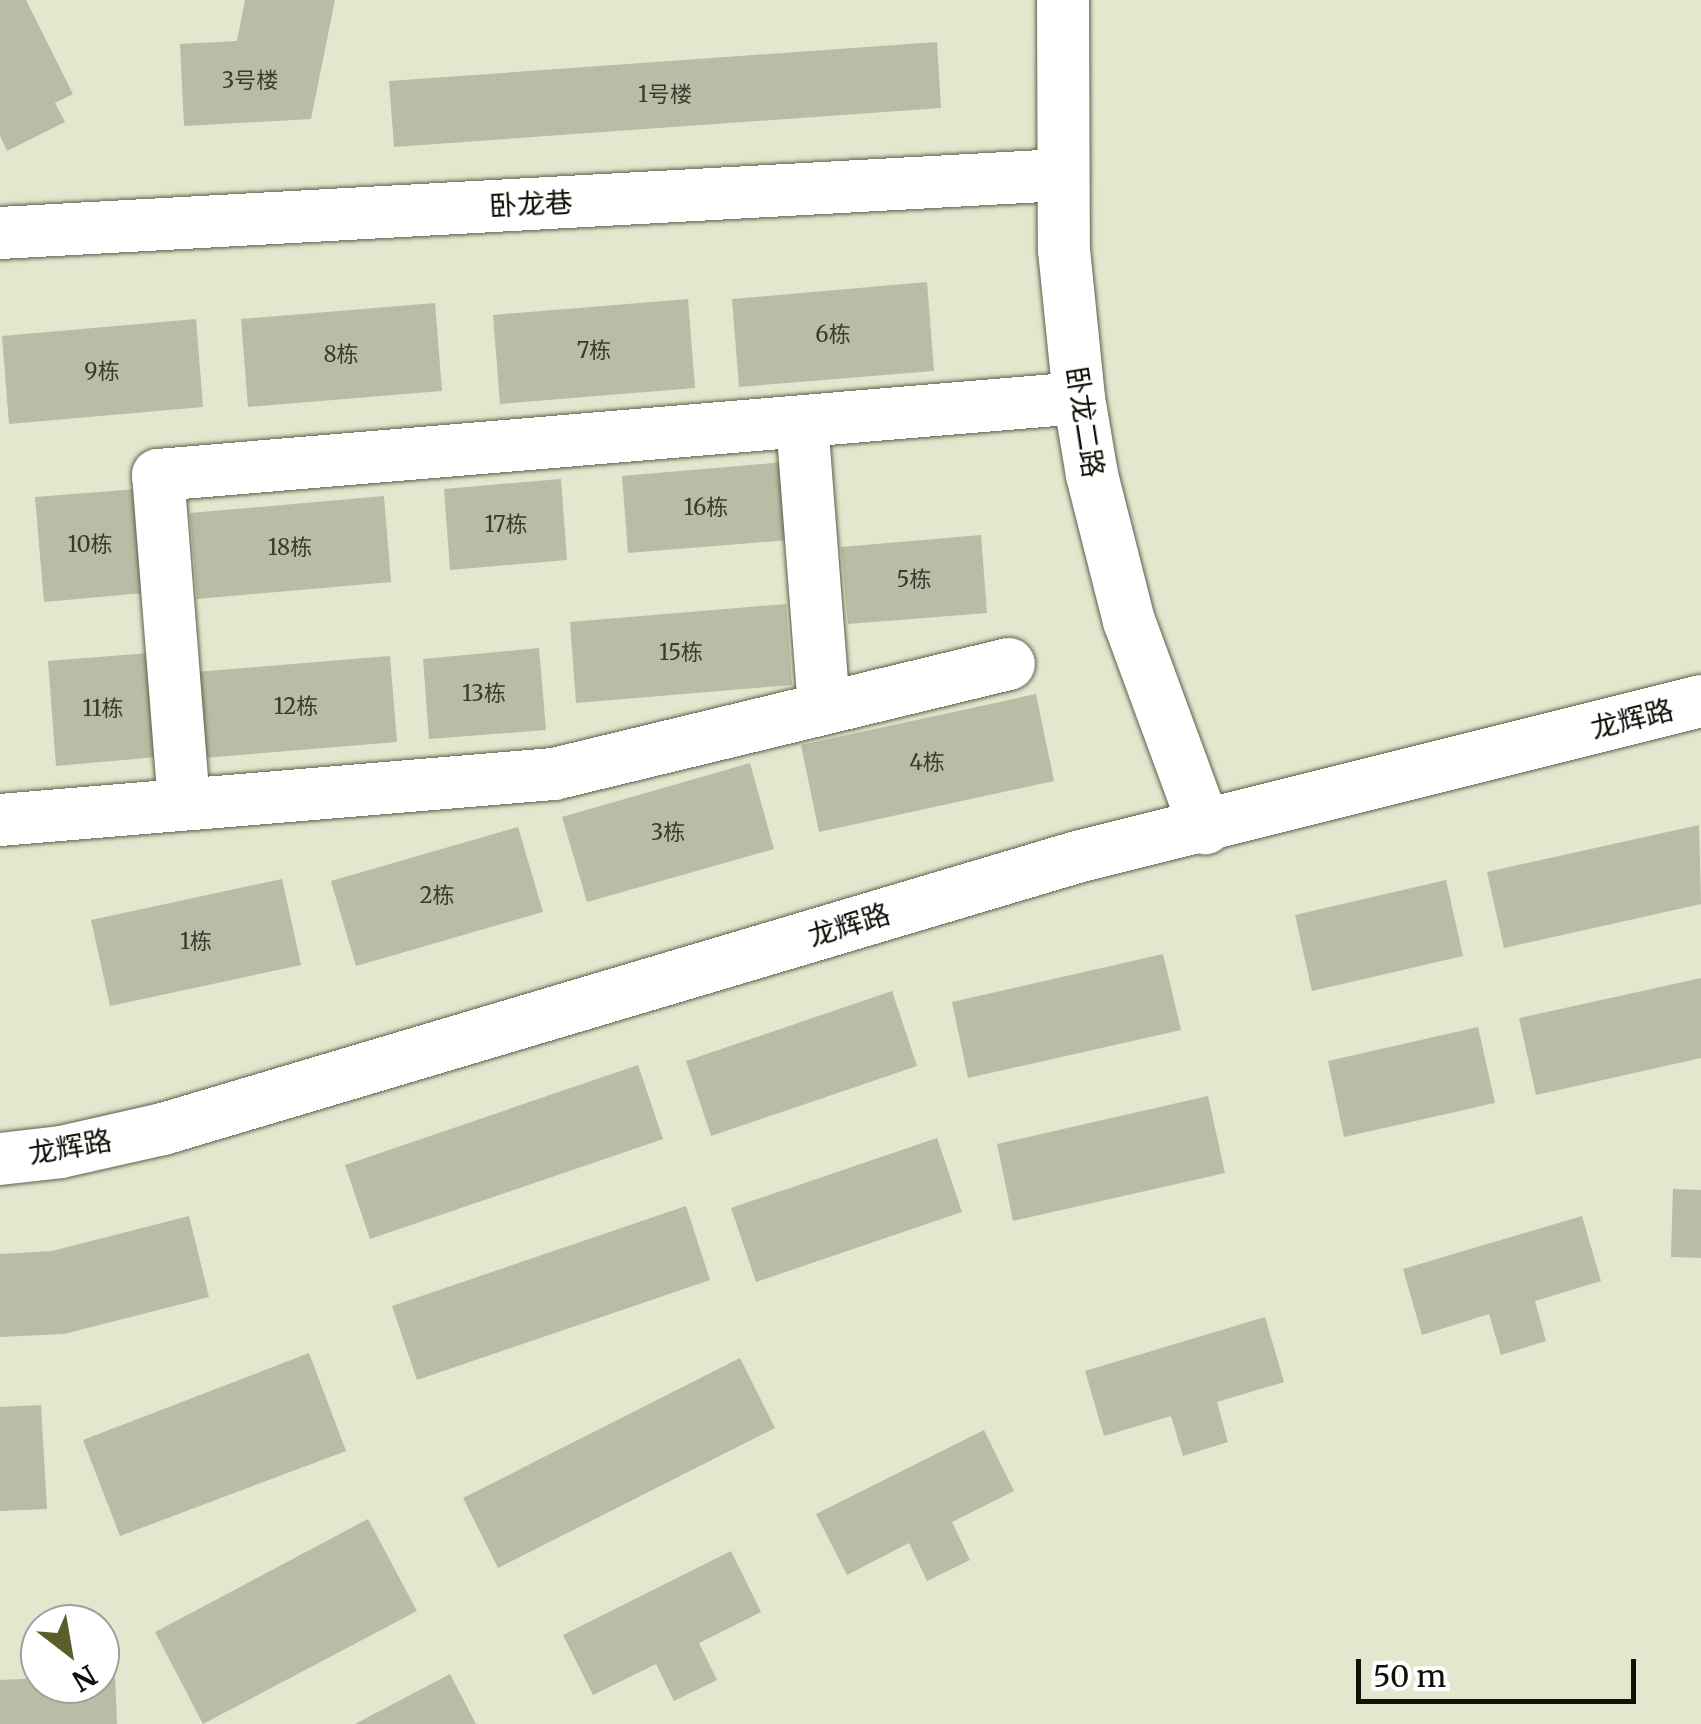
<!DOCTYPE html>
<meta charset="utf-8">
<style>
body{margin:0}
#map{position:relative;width:1701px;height:1724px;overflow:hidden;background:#e4e6ce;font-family:Merriweather,"Noto Sans SC",serif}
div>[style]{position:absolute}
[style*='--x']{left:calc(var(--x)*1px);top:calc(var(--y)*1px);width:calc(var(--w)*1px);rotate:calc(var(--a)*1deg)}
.building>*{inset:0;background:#babca5}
.roads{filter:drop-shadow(0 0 2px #5e5f4b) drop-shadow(0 0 2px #5e5f4b)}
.minor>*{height:52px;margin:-26px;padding:0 26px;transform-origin:26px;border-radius:26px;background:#fff}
span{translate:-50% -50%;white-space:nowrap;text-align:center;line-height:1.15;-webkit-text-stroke:8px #fff;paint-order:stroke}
.number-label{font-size:22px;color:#3a3b2f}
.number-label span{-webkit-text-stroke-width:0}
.street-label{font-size:28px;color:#0f1008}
.north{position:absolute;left:20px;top:1604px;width:100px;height:100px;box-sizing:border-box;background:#fff;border:2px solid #9f9f9c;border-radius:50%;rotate:149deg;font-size:28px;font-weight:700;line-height:40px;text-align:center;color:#0f1008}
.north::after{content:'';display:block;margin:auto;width:35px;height:45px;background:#5b5d2a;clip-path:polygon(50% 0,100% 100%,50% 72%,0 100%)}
.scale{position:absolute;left:1356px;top:1659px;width:280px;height:45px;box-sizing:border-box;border:5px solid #0f1008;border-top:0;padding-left:12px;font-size:30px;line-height:35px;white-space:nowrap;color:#0f1008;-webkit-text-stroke:8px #fff;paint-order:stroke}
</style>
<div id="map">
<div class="building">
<div style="clip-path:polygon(0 0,26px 0,73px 94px,55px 103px,65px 122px,7px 151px,0 136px)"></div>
<div style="clip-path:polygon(245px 0,335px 0,311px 119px,184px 126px,180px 44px,237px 41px)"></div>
<div style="clip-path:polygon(937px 42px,941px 108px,394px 147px,389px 81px)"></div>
<div style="clip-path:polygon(927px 282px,934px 371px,739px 387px,732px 299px)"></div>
<div style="clip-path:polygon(688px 299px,695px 388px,500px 404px,493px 315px)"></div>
<div style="clip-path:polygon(435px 303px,442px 391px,248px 407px,241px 319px)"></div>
<div style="clip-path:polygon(196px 319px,203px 407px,9px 424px,2px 336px)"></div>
<div style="clip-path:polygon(784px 462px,790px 540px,628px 553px,622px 476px)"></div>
<div style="clip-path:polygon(561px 479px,567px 560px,450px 570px,444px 489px)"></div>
<div style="clip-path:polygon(137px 489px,144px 593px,44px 602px,35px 497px)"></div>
<div style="clip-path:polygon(384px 496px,391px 582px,197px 599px,190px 513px)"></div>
<div style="clip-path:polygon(981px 535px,987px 613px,848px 624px,841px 547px)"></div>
<div style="clip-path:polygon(786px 604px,792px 685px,576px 703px,570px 622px)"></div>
<div style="clip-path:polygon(539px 648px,546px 730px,429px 739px,423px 659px)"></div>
<div style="clip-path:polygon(149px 653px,157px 757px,56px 766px,48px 661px)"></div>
<div style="clip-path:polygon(390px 656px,397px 742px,203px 758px,196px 672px)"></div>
<div style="clip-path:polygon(1036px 694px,1054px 781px,819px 832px,801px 745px)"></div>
<div style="clip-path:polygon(750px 763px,774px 849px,587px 902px,562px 817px)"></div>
<div style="clip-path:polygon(1699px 825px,1701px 904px,1504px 948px,1487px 872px)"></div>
<div style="clip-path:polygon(518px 827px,543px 912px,356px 966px,331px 881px)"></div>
<div style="clip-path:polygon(282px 879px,301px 965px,110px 1006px,91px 920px)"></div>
<div style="clip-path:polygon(1446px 880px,1463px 956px,1312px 991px,1295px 915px)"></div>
<div style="clip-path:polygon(1163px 954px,1181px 1030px,968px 1078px,952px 1002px)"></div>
<div style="clip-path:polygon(1701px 978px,1701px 1058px,1536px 1095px,1519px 1018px)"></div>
<div style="clip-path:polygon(892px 991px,917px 1066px,711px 1136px,686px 1061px)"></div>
<div style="clip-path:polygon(1478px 1027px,1495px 1103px,1344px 1137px,1328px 1061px)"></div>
<div style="clip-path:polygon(638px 1065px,663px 1139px,370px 1239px,345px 1165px)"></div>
<div style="clip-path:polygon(1208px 1096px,1225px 1173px,1013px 1221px,997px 1144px)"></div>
<div style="clip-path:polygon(937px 1138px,962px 1212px,756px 1282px,731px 1208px)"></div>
<div style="clip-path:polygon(1673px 1189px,1701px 1190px,1701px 1258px,1671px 1257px)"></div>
<div style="clip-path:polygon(686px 1206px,710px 1280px,417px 1380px,392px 1306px)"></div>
<div style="clip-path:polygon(189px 1216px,209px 1297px,64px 1334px,0 1337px,0 1254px,52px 1251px)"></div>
<div style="clip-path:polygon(1582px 1216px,1601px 1281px,1535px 1301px,1546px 1341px,1501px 1355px,1489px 1314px,1422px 1335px,1403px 1269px)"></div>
<div style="clip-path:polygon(1265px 1317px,1284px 1382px,1217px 1402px,1228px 1442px,1183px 1456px,1171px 1416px,1104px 1436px,1085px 1371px)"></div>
<div style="clip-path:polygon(309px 1353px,346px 1451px,120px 1536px,83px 1440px)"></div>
<div style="clip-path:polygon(740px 1358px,775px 1428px,498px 1568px,463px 1498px)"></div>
<div style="clip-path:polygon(41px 1405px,47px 1509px,0 1511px,0 1407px)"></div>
<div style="clip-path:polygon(984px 1430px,1014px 1491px,952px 1522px,970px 1560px,927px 1581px,909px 1543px,847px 1575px,816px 1514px)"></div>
<div style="clip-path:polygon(368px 1519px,417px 1611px,203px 1724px,155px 1632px)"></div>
<div style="clip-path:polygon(731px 1551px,761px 1612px,699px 1643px,717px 1680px,674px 1701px,656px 1664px,593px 1695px,563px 1635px)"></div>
<div style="clip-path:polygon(115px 1674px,117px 1724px,0 1724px,0 1680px,40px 1678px,40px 1684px,100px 1684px,100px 1675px)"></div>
<div style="clip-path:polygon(450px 1674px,476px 1724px,355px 1724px)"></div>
</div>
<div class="roads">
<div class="minor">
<div style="--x:1063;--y:0;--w:250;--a:89.8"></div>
<div style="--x:1064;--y:250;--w:149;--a:84.2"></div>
<div style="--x:1079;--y:398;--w:78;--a:80.4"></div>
<div style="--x:1092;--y:475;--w:151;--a:75.8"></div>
<div style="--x:1129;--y:621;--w:221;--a:69.8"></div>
<div style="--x:0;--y:233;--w:1063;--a:-3.13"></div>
<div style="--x:802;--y:422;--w:287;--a:85.6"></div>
<div style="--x:184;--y:804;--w:330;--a:-94.5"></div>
<div style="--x:158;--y:475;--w:924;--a:-4.78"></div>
<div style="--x:0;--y:820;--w:556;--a:-4.75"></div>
<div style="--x:554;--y:774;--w:468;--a:-13.6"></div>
<div style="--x:0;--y:1159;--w:61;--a:-6.5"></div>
<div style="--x:61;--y:1152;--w:105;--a:-12.7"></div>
<div style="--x:163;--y:1129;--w:954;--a:-16.57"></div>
<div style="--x:1077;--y:857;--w:643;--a:-14.04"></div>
</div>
</div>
<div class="number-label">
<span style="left:250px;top:81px">3号楼</span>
<span style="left:665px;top:95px">1号楼</span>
<span style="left:833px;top:335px">6栋</span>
<span style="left:594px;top:351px">7栋</span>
<span style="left:341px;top:355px">8栋</span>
<span style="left:102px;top:372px">9栋</span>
<span style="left:706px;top:508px">16栋</span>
<span style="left:506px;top:525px">17栋</span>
<span style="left:90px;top:545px">10栋</span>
<span style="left:290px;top:548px">18栋</span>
<span style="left:914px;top:580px">5栋</span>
<span style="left:681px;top:653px">15栋</span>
<span style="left:484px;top:694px">13栋</span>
<span style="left:296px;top:707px">12栋</span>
<span style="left:103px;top:709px">11栋</span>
<span style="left:927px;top:763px">4栋</span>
<span style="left:668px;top:833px">3栋</span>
<span style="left:437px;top:896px">2栋</span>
<span style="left:196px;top:942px">1栋</span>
</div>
<div class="street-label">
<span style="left:531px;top:204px;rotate:-3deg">卧龙巷</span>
<span style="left:1085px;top:422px;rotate:81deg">卧龙二路</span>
<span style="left:1632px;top:719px;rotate:-14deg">龙辉路</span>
<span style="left:849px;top:925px;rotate:-17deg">龙辉路</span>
<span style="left:70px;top:1147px;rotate:-10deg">龙辉路</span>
</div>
<div class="north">N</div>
<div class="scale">50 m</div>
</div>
